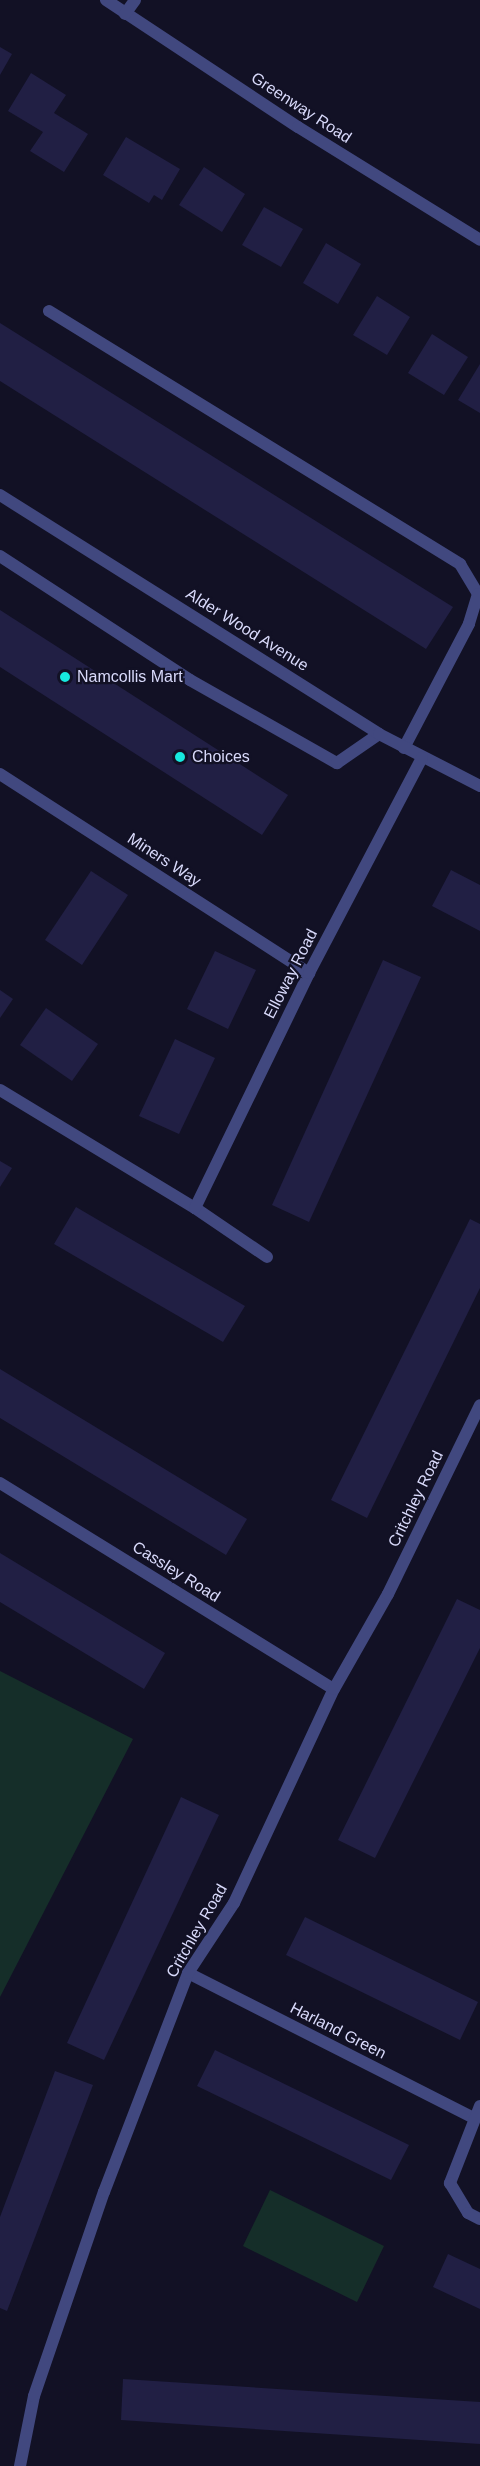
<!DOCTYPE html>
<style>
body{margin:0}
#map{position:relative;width:480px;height:2466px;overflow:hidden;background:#121125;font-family:Arial,sans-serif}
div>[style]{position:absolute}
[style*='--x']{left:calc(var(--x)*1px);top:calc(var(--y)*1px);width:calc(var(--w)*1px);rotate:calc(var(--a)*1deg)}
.green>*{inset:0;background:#152e29}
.building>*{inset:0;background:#211f44}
.service>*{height:12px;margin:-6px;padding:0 6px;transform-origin:6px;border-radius:6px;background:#41487f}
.minor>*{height:12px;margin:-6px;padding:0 6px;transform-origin:6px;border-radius:6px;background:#41487f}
.dots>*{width:16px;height:16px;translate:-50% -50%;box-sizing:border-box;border:3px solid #121125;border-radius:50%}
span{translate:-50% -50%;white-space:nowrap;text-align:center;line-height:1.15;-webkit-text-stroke:4.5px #121125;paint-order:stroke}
.street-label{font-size:16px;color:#d9dafb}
.poi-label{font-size:16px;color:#d9dafb}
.left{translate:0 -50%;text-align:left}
</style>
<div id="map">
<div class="green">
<div style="clip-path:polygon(0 1671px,133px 1739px,0 1997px)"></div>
<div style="clip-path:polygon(270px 2190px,384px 2246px,357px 2302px,243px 2246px)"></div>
</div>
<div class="building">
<div style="clip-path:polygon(0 47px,12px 54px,0 75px)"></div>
<div style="clip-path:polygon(31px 73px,66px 95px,54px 113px,88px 134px,64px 172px,30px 151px,43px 132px,8px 111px)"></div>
<div style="clip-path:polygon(126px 137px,180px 169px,162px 200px,154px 195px,149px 203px,103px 175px)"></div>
<div style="clip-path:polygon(204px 167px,245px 194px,222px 232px,179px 205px)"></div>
<div style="clip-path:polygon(264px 207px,303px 229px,281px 267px,242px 245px)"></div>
<div style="clip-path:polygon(326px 243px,361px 264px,338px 304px,303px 283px)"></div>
<div style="clip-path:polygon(377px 296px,410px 317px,387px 355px,353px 335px)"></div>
<div style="clip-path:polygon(0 323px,453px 607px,426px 649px,0 381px)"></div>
<div style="clip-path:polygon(432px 334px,468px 357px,444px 395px,408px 373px)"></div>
<div style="clip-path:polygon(480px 364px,480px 413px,458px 400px)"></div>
<div style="clip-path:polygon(0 610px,288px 795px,262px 835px,0 667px)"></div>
<div style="clip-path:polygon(451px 870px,480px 885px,480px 931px,432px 906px)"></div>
<div style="clip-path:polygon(91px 871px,128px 895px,82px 965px,45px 940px)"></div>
<div style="clip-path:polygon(215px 951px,256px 970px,228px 1029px,187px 1009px)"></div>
<div style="clip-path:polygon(383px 960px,421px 977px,309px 1222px,272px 1205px)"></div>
<div style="clip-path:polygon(0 990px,13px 999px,0 1018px)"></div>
<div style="clip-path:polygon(46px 1008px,98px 1044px,72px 1081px,20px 1045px)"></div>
<div style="clip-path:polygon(175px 1039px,215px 1058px,179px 1134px,139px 1116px)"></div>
<div style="clip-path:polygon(0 1161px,12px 1168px,0 1187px)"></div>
<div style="clip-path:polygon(76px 1207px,245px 1306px,223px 1342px,54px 1244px)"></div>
<div style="clip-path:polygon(470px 1219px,480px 1224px,480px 1288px,367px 1518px,331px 1500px)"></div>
<div style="clip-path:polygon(0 1369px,247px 1519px,226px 1555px,0 1418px)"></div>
<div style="clip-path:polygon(0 1553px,165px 1653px,144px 1689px,0 1602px)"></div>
<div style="clip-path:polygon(457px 1599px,480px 1610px,480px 1648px,375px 1858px,338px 1840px)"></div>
<div style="clip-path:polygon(181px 1797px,219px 1815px,104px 2060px,67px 2043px)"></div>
<div style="clip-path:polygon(305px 1917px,478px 2002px,460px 2040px,286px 1955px)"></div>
<div style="clip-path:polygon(215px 2050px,409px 2145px,391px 2180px,197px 2086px)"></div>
<div style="clip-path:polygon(55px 2071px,93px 2085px,7px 2311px,0 2308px,0 2217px)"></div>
<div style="clip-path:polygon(448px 2254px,480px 2269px,480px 2309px,433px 2287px)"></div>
<div style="clip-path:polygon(123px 2379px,480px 2402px,480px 2444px,121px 2420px)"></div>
</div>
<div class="service">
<div style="--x:49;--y:311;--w:483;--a:31.6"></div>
<div style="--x:460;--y:564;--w:35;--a:59"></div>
<div style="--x:478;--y:594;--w:31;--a:107"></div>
<div style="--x:469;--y:624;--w:140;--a:117.7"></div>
<div style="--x:0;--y:556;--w:227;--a:33.1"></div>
<div style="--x:190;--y:680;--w:169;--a:29.5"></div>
<div style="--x:337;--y:763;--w:51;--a:-34.6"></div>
</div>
<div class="minor">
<div style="--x:106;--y:0;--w:230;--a:33.5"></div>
<div style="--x:298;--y:127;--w:214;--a:31.8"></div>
<div style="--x:125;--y:14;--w:17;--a:-54"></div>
<div style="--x:0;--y:495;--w:448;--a:32.2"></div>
<div style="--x:379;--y:734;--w:114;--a:27.2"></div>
<div style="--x:0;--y:774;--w:368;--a:32.8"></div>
<div style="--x:0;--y:1090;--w:228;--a:31.2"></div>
<div style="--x:195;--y:1208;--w:87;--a:34.2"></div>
<div style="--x:195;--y:1208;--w:261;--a:-64.1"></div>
<div style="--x:309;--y:973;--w:243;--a:-62.3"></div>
<div style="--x:0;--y:1483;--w:392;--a:31.7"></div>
<div style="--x:188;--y:1973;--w:321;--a:26.9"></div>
<div style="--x:480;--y:2106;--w:83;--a:111.3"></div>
<div style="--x:450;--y:2183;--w:35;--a:59"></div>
<div style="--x:468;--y:2213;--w:13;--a:27"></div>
<div style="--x:20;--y:2466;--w:71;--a:-78.7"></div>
<div style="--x:34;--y:2396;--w:216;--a:-71.1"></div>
<div style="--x:104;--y:2192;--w:235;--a:-69"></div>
<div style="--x:188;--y:1973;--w:84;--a:-56.7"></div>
<div style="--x:234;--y:1903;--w:236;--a:-65"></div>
<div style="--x:334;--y:1689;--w:109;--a:-60.4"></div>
<div style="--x:388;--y:1594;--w:210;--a:-64"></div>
</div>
<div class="dots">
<div style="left:65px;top:677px;background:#17e9df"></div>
<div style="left:180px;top:757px;background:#17e9df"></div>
</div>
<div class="street-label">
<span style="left:301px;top:108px;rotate:33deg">Greenway Road</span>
<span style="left:247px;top:630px;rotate:32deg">Alder Wood Avenue</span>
<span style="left:164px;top:860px;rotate:33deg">Miners Way</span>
<span style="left:291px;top:974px;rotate:-63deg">Elloway Road</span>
<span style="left:416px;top:1499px;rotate:-64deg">Critchley Road</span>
<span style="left:176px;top:1572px;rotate:32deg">Cassley Road</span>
<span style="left:197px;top:1931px;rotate:-60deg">Critchley Road</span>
<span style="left:338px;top:2031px;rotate:27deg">Harland Green</span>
</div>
<div class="poi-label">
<span class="left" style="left:77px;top:677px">Namcollis Mart</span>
<span class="left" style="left:192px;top:757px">Choices</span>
</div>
</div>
